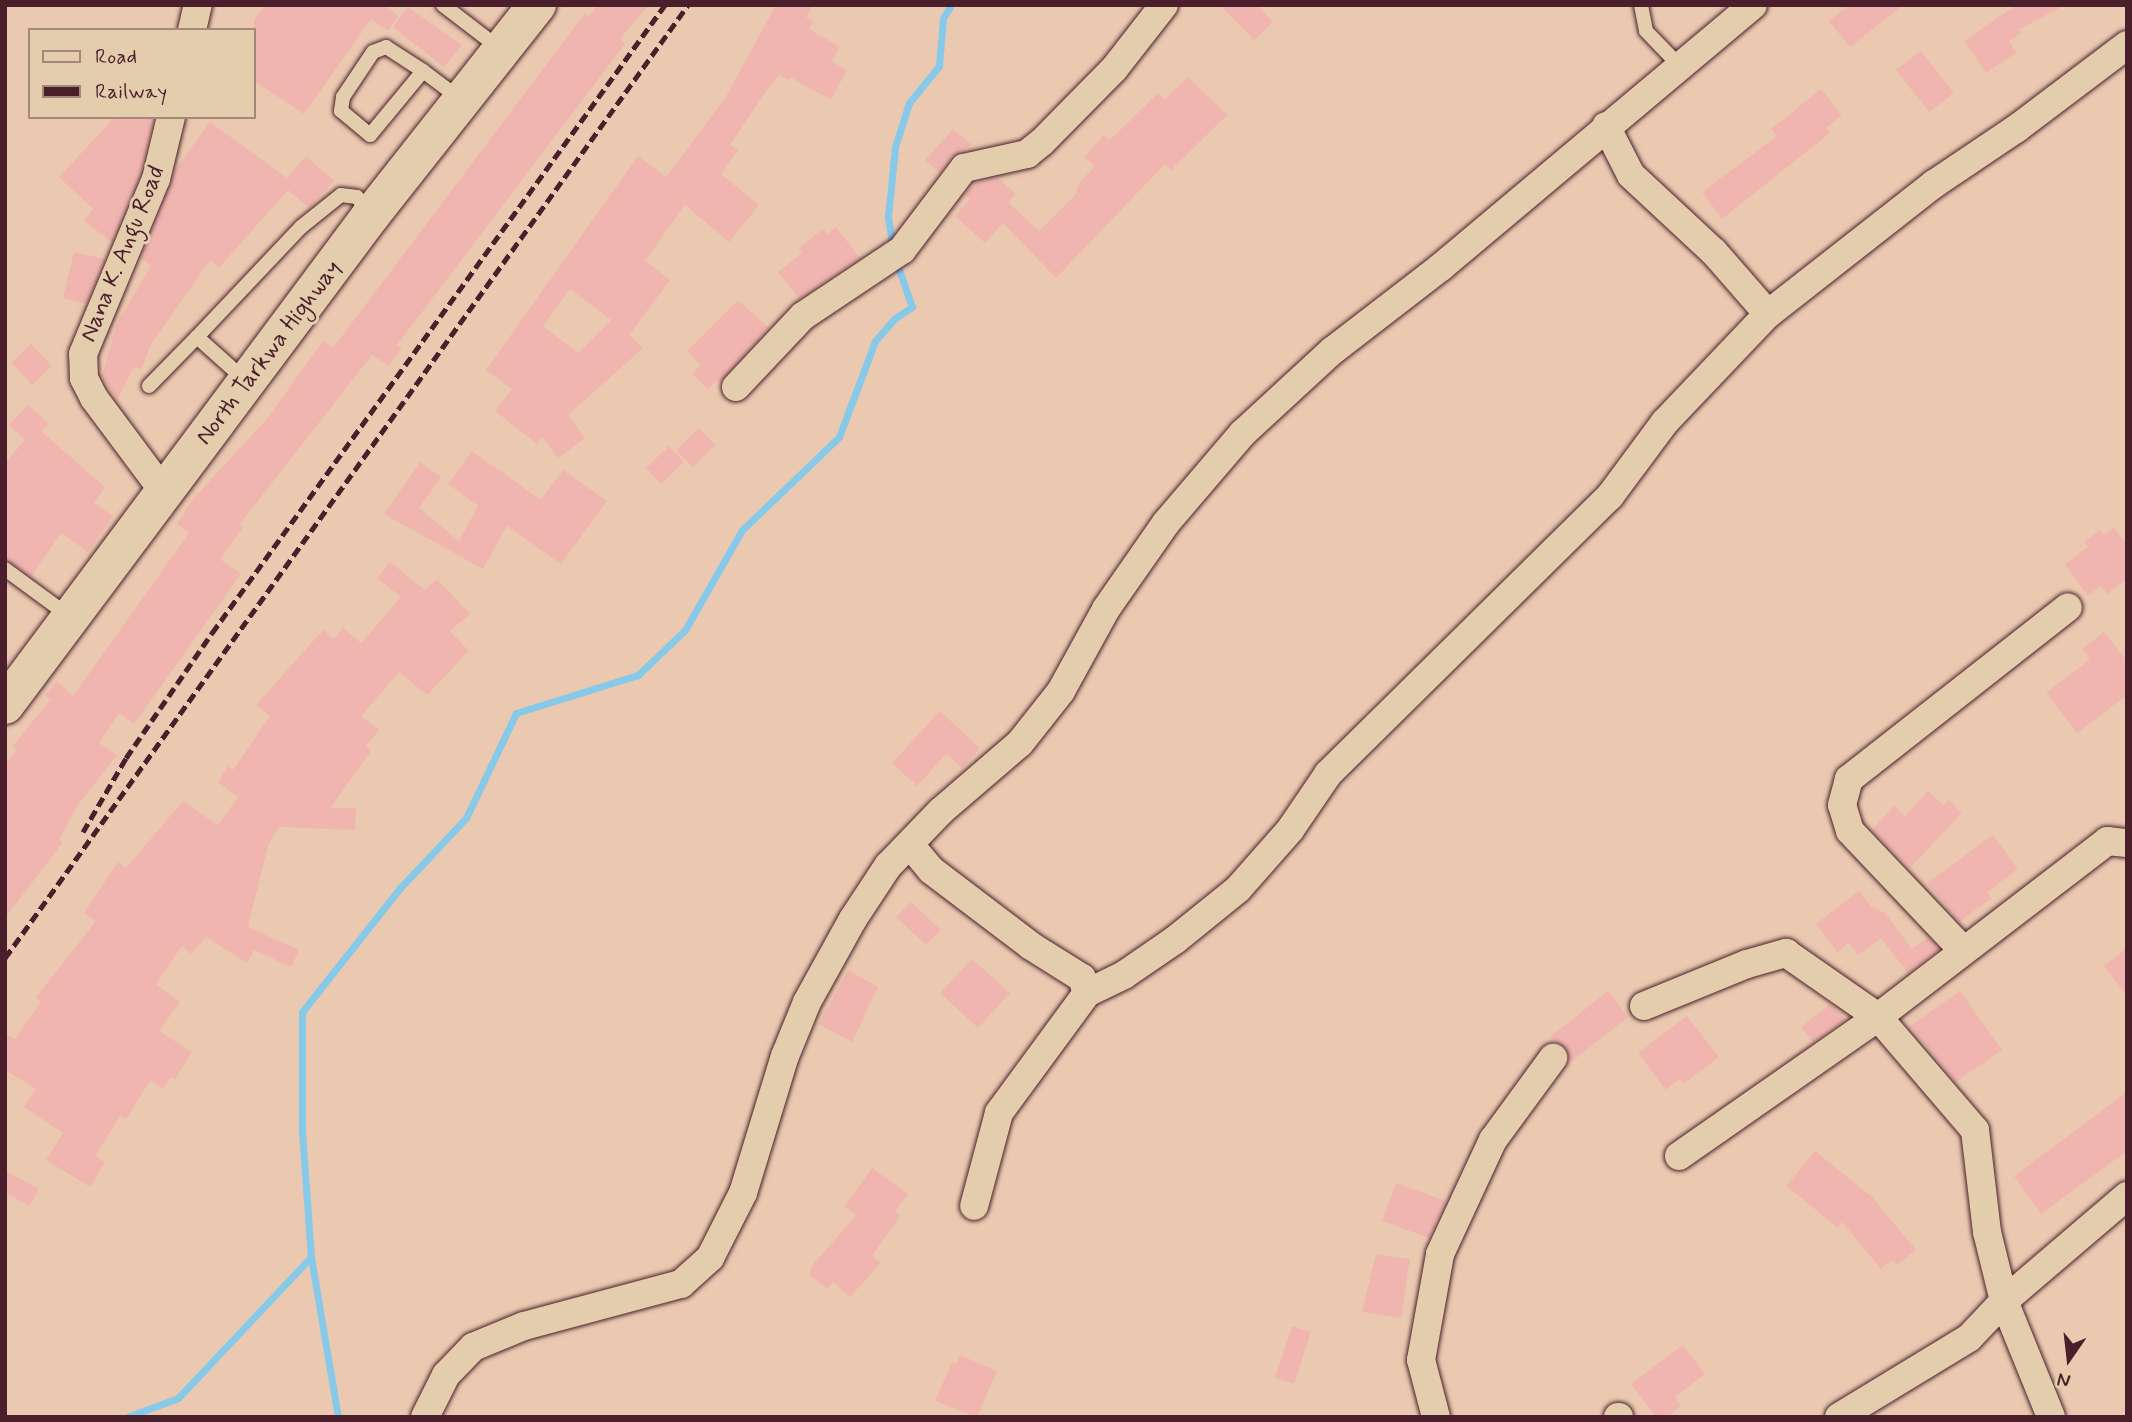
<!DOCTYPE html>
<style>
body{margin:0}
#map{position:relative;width:2132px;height:1422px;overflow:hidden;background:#ebc9b0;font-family:Mynerve,sans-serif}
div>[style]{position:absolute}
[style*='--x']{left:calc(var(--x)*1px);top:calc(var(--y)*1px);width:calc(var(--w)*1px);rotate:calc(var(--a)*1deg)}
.stream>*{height:7px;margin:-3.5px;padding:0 3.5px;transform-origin:3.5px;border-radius:3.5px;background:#87c9e8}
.building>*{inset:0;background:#f0b5af}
.roads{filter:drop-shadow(0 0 2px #4a1f2b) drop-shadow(0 0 2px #4a1f2b)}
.service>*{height:14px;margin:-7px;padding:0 7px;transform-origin:7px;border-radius:7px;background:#e4cdad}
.minor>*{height:28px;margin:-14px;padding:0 14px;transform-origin:14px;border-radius:14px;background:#e4cdad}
.primary>*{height:38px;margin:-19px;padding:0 19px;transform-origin:19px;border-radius:19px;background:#e4cdad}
.rail>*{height:5px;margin-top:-2.5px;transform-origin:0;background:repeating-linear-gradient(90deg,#4a1f2b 0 10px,transparent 0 15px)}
span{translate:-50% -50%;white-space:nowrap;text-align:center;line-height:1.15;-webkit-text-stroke:6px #e4cdad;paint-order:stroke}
.street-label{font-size:24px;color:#4a1f2b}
.frame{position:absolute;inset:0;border:7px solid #4a1f2b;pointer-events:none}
.legend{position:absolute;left:28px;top:28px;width:228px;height:91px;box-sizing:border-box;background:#e4cdad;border:2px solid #a68779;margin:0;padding:9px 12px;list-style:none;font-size:21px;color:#4a1f2b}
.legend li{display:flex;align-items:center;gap:14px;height:35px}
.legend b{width:35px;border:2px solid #a68779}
.north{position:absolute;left:2034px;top:1324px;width:70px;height:70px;-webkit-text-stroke:5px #e4cdad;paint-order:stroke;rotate:194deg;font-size:19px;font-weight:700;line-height:28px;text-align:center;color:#4a1f2b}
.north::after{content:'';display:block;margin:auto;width:24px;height:32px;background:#4a1f2b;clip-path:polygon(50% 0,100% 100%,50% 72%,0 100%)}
</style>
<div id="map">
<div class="stream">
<div style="--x:893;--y:249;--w:32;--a:-99"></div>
<div style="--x:888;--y:217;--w:70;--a:-84.3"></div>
<div style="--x:895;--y:147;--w:46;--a:-72.3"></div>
<div style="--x:909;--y:103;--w:48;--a:-51"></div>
<div style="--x:939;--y:66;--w:48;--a:-85.2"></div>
<div style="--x:943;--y:18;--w:15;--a:-58"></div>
<div style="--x:127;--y:1417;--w:54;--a:-20.4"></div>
<div style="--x:178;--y:1398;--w:194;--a:-46.7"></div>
<div style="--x:338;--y:1417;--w:162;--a:-99.6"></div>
<div style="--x:311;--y:1257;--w:126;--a:-94.1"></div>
<div style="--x:302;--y:1131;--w:119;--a:-90"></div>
<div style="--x:302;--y:1012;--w:158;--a:-51.7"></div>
<div style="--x:400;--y:888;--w:96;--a:-46.7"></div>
<div style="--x:466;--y:818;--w:116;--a:-64.5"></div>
<div style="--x:516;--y:713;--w:128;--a:-17.3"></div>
<div style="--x:638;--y:675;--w:65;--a:-43.8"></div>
<div style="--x:685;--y:630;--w:115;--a:-60.3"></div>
<div style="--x:742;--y:530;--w:134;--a:-43.8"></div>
<div style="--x:839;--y:437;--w:103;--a:-69.4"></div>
<div style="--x:875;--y:341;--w:29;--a:-49"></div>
<div style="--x:894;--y:319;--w:22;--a:-34"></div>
<div style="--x:912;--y:307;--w:49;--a:-109.2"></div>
</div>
<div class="building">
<div style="clip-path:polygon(266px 5px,386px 5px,398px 16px,388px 31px,371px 19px,304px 114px,254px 81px,254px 20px)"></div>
<div style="clip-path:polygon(597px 5px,649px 5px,620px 39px,625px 44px,397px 345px,402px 348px,389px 366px,372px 355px,239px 525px,243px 528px,220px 559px,241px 574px,134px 724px,119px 713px,99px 743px,117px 755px,78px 805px,59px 840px,63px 842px,5px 918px,5px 765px,17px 749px,13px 746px,50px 700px,45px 695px,57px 681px,73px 696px,189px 533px,177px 524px,192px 500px,266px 420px,323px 341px,333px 348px,585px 13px,589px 17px)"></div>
<div style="clip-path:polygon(evenodd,776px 5px,813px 5px,806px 17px,813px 21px,809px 29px,840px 47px,831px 61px,847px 70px,831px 100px,790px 77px,788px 80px,779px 75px,764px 94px,730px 145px,738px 150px,721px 174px,759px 205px,729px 242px,685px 205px,645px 261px,670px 280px,629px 335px,643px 348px,568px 415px,585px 438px,558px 458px,542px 437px,537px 444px,495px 411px,512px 389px,486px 370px,638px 156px,666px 177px,725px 98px,776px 5px,570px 289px,611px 320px,578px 353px,543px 326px,570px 289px)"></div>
<div style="clip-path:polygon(1220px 5px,1257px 5px,1273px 22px,1254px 40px)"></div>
<div style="clip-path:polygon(1849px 5px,1903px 5px,1850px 47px,1829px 21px)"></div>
<div style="clip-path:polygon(2016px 5px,2065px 5px,2018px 30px,2021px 33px,2009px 41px,2016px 53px,1986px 73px,1964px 41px)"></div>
<div style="clip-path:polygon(408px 7px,462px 45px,444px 67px,393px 27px)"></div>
<div style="clip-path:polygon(1921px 51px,1954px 93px,1929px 112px,1896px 70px)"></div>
<div style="clip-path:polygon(1188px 77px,1227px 115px,1171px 170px,1165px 164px,1056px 278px,1003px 223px,985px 243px,955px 216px,970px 199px,965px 194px,974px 183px,998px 178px,1016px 194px,1008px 202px,1039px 231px,1076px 194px,1079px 183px,1095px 166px,1084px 157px,1104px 135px,1110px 140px,1158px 93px,1165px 99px)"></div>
<div style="clip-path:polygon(1821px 89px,1842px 115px,1826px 128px,1830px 133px,1722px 219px,1702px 192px,1777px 136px,1771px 129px)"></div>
<div style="clip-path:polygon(115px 117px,154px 118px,140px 174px,112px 242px,84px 221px,93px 209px,59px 177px)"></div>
<div style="clip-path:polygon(210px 122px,287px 178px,306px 156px,334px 181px,309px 208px,288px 190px,219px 268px,210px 260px,150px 346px,142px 369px,134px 367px,117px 400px,102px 376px,117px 323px,151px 266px,141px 258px,176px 169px)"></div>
<div style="clip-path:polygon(953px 129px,972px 145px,951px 157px,940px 173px,925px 160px)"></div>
<div style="clip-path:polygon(836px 227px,860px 258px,799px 299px,778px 272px,802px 253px,798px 248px,823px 229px,827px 234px)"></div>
<div style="clip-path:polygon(74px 252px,105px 259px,86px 304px,63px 298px)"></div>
<div style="clip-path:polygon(738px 300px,769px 328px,720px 383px,717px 380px,708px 389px,692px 374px,701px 365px,687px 351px)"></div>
<div style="clip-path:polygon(31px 344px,52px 366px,32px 385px,11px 363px)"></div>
<div style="clip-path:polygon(28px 405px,49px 424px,41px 431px,105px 487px,94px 503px,113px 516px,88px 552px,61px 533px,31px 576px,5px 559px,5px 463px,25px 440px,9px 425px)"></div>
<div style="clip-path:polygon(699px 428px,715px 445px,693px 467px,676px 450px)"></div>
<div style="clip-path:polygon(669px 446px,684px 462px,661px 484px,646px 468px)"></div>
<div style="clip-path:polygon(472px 451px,541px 500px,563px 470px,607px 501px,561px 564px,507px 526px,483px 569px,384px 514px,420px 462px,441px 477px,419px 508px,459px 541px,478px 506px,448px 484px)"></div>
<div style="clip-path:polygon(2114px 528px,2127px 545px,2127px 579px,2107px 594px,2101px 586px,2088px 596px,2065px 564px,2088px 547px,2084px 542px,2100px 530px,2104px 535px)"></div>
<div style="clip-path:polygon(390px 562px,425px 590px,437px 579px,470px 614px,450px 631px,469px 651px,427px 695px,399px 672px,361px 716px,379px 730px,366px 746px,371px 751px,330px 808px,356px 808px,355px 830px,279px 827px,268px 845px,248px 927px,299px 950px,291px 967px,254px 950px,247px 963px,206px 937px,191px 954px,182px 946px,156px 984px,180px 1002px,159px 1031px,192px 1052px,175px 1079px,171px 1077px,163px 1089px,150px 1081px,126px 1119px,121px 1115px,95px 1156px,105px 1162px,90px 1187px,46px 1160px,63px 1133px,24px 1107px,36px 1089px,5px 1070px,5px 1033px,15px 1039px,41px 1002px,36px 997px,96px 921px,84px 913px,118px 862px,126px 868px,183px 801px,218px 825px,238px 797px,218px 782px,228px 766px,233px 770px,270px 716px,256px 705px,323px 630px,334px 639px,343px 628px,361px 643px,401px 597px,377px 578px)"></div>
<div style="clip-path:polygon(2104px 632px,2127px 661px,2127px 695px,2077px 733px,2046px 693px,2090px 659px,2082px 649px)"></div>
<div style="clip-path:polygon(940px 711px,980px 748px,962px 768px,946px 754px,917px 786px,892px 763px)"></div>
<div style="clip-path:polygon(1928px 791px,1944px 806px,1949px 800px,1962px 813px,1910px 868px,1872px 830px,1894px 806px,1905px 816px)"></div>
<div style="clip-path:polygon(1993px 835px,2018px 869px,1987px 892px,1992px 898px,1959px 922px,1927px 883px)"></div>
<div style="clip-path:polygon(1859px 891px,1871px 906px,1885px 913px,1912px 949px,1928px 937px,1939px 949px,1908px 973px,1881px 938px,1858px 955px,1849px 943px,1837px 952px,1816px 924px)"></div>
<div style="clip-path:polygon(911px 902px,941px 930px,926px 945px,896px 917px)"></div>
<div style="clip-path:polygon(2127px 948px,2127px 996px,2104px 966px)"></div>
<div style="clip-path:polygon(972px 959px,1010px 993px,978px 1028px,940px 993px)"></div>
<div style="clip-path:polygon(848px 970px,878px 987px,852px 1042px,819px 1024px)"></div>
<div style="clip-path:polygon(1608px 991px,1628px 1017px,1571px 1062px,1563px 1045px,1550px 1037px)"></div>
<div style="clip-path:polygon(1960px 991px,2002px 1050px,1956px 1082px,1910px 1026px)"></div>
<div style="clip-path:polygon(1830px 1004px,1845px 1020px,1813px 1042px,1801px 1027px)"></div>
<div style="clip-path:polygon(1687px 1016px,1719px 1057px,1683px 1084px,1679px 1079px,1666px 1090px,1638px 1053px)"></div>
<div style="clip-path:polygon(2127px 1092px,2127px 1151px,2041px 1214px,2014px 1176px)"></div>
<div style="clip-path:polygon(1815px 1151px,1871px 1196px,1916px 1250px,1897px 1265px,1892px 1260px,1881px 1269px,1842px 1222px,1837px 1227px,1786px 1186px)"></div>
<div style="clip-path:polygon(872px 1168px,908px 1194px,895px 1212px,900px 1216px,872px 1256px,881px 1263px,850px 1297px,833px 1282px,827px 1289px,810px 1275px,811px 1267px,856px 1215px,844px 1207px)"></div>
<div style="clip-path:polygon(5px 1171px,39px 1189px,30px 1206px,5px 1193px)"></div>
<div style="clip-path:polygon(1396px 1183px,1446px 1201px,1429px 1238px,1382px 1221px)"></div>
<div style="clip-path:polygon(1376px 1254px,1410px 1259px,1401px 1318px,1362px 1312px)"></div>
<div style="clip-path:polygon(1292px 1326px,1311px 1332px,1294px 1384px,1275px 1378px)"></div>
<div style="clip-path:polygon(1683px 1345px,1705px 1374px,1675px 1397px,1681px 1406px,1667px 1417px,1656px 1417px,1631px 1384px)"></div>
<div style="clip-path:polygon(960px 1355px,997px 1371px,977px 1417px,935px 1401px,952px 1362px,956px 1364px)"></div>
</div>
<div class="roads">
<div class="service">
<div style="--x:443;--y:5;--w:71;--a:37.5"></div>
<div style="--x:1641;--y:5;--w:26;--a:79"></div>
<div style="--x:1646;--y:31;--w:46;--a:45.9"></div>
<div style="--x:423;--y:71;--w:83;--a:129.6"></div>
<div style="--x:370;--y:135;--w:38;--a:-140"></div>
<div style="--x:341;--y:111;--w:14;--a:-82"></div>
<div style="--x:343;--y:97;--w:54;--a:-56.3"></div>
<div style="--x:373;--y:52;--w:14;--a:-21"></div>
<div style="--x:386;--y:47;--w:44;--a:33"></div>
<div style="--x:423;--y:71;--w:45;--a:36.9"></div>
<div style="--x:197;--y:337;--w:151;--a:-46.6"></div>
<div style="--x:301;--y:227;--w:51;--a:-38.7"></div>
<div style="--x:341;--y:195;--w:16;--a:7"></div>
<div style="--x:357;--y:197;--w:21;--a:53"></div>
<div style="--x:149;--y:386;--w:69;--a:-45.6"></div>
<div style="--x:197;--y:337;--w:63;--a:41.8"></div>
<div style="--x:5;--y:569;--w:79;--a:36.3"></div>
</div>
<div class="minor">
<div style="--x:192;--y:30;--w:26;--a:-77"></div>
<div style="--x:1606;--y:126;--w:55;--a:63"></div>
<div style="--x:1631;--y:175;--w:113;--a:42.9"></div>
<div style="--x:1714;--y:252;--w:82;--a:48.9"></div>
<div style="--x:736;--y:387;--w:98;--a:-46.7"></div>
<div style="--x:803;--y:316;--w:119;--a:-33.7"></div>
<div style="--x:902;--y:250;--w:103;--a:-52.9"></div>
<div style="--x:964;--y:168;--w:65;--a:-12.5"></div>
<div style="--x:1027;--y:154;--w:19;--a:-39"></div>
<div style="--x:1042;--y:142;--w:103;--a:-45.4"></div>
<div style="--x:1114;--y:69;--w:81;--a:-52"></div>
<div style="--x:164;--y:492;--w:117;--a:-126.7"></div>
<div style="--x:94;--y:398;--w:22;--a:-117"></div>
<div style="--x:84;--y:378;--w:24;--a:-92"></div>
<div style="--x:83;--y:354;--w:190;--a:-67.4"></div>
<div style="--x:156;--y:179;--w:64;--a:-76.4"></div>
<div style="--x:911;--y:846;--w:31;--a:50"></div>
<div style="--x:931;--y:870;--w:126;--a:37.2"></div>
<div style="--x:1031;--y:946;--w:60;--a:32.1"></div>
<div style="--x:1082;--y:978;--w:16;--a:72"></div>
<div style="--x:1087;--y:993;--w:149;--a:126.3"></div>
<div style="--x:999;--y:1113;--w:96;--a:105"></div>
<div style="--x:1961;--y:948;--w:161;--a:-133.5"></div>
<div style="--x:1850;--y:831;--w:27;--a:-107"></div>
<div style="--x:1842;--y:805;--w:27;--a:-75"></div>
<div style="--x:1849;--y:779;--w:278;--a:-38.1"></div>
<div style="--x:1087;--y:993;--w:41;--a:-25.9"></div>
<div style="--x:1124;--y:975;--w:62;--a:-34.5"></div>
<div style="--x:1175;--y:940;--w:81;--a:-39"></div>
<div style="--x:1238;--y:889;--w:79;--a:-48.6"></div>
<div style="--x:1290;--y:830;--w:68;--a:-55.8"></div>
<div style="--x:1328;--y:774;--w:396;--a:-44.6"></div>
<div style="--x:1610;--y:496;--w:92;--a:-53.4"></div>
<div style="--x:1665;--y:422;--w:149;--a:-46.4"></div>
<div style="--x:1768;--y:314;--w:211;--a:-38.1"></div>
<div style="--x:1934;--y:184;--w:99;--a:-33.9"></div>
<div style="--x:2016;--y:129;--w:139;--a:-37.1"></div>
<div style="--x:1644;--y:1006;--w:111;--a:-22.2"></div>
<div style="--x:1747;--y:964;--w:41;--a:-15.8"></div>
<div style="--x:1786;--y:953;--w:112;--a:34.8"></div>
<div style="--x:1878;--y:1017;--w:149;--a:49.4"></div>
<div style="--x:1975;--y:1130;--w:103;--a:83.3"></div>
<div style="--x:1987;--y:1232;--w:71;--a:76.2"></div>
<div style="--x:2004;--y:1301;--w:125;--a:67.9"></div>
<div style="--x:1679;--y:1156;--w:243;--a:-34.9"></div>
<div style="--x:1878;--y:1017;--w:289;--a:-37.5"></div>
<div style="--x:2107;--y:841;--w:20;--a:6"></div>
<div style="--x:425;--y:1417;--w:47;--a:-63.4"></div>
<div style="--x:446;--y:1375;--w:39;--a:-46"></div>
<div style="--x:473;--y:1347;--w:55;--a:-22.4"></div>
<div style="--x:524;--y:1326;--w:163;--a:-15"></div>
<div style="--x:681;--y:1284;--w:39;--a:-42"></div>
<div style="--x:710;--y:1258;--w:73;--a:-63.1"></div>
<div style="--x:743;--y:1193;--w:143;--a:-73"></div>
<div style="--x:785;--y:1056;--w:58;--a:-67.8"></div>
<div style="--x:807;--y:1002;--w:95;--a:-61"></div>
<div style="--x:853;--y:919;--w:64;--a:-56.6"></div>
<div style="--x:888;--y:866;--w:76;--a:-46.1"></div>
<div style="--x:941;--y:811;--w:104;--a:-40.7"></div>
<div style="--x:1020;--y:743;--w:66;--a:-51.7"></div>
<div style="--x:1061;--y:691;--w:94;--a:-61.2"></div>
<div style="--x:1106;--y:609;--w:105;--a:-55.1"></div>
<div style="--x:1166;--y:523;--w:118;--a:-49.5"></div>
<div style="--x:1243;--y:433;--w:121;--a:-42.7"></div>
<div style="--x:1332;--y:351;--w:138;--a:-37.6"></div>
<div style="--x:1441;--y:267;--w:407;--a:-40"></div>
<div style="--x:1436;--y:1417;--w:59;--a:-104.7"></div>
<div style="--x:1421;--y:1360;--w:108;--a:-79.8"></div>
<div style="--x:1440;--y:1254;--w:126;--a:-65.1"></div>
<div style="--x:1493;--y:1140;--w:102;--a:-53.8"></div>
<div style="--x:1618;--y:1417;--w:1;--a:0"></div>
<div style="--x:1839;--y:1417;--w:152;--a:-31.3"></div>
<div style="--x:1969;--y:1338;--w:51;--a:-46.6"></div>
<div style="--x:2004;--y:1301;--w:162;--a:-40.5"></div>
</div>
<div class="primary">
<div style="--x:5;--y:705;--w:612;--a:-53.24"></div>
<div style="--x:371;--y:215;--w:268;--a:-51.7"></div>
</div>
</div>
<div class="rail">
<div style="--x:83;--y:832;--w:86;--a:-59.8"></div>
<div style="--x:126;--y:758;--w:152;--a:-55.5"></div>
<div style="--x:212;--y:633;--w:774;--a:-54.2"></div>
<div style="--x:5;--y:958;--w:1172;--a:-54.37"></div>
</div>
<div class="street-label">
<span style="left:123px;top:254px;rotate:-68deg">Nana K. Angu Road</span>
<span style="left:269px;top:353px;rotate:-53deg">North Tarkwa Highway</span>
</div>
<div class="frame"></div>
<ul class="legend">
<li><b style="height:9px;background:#e4cdad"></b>Road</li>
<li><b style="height:9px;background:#4a1f2b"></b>Railway</li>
</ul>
<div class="north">N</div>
</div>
